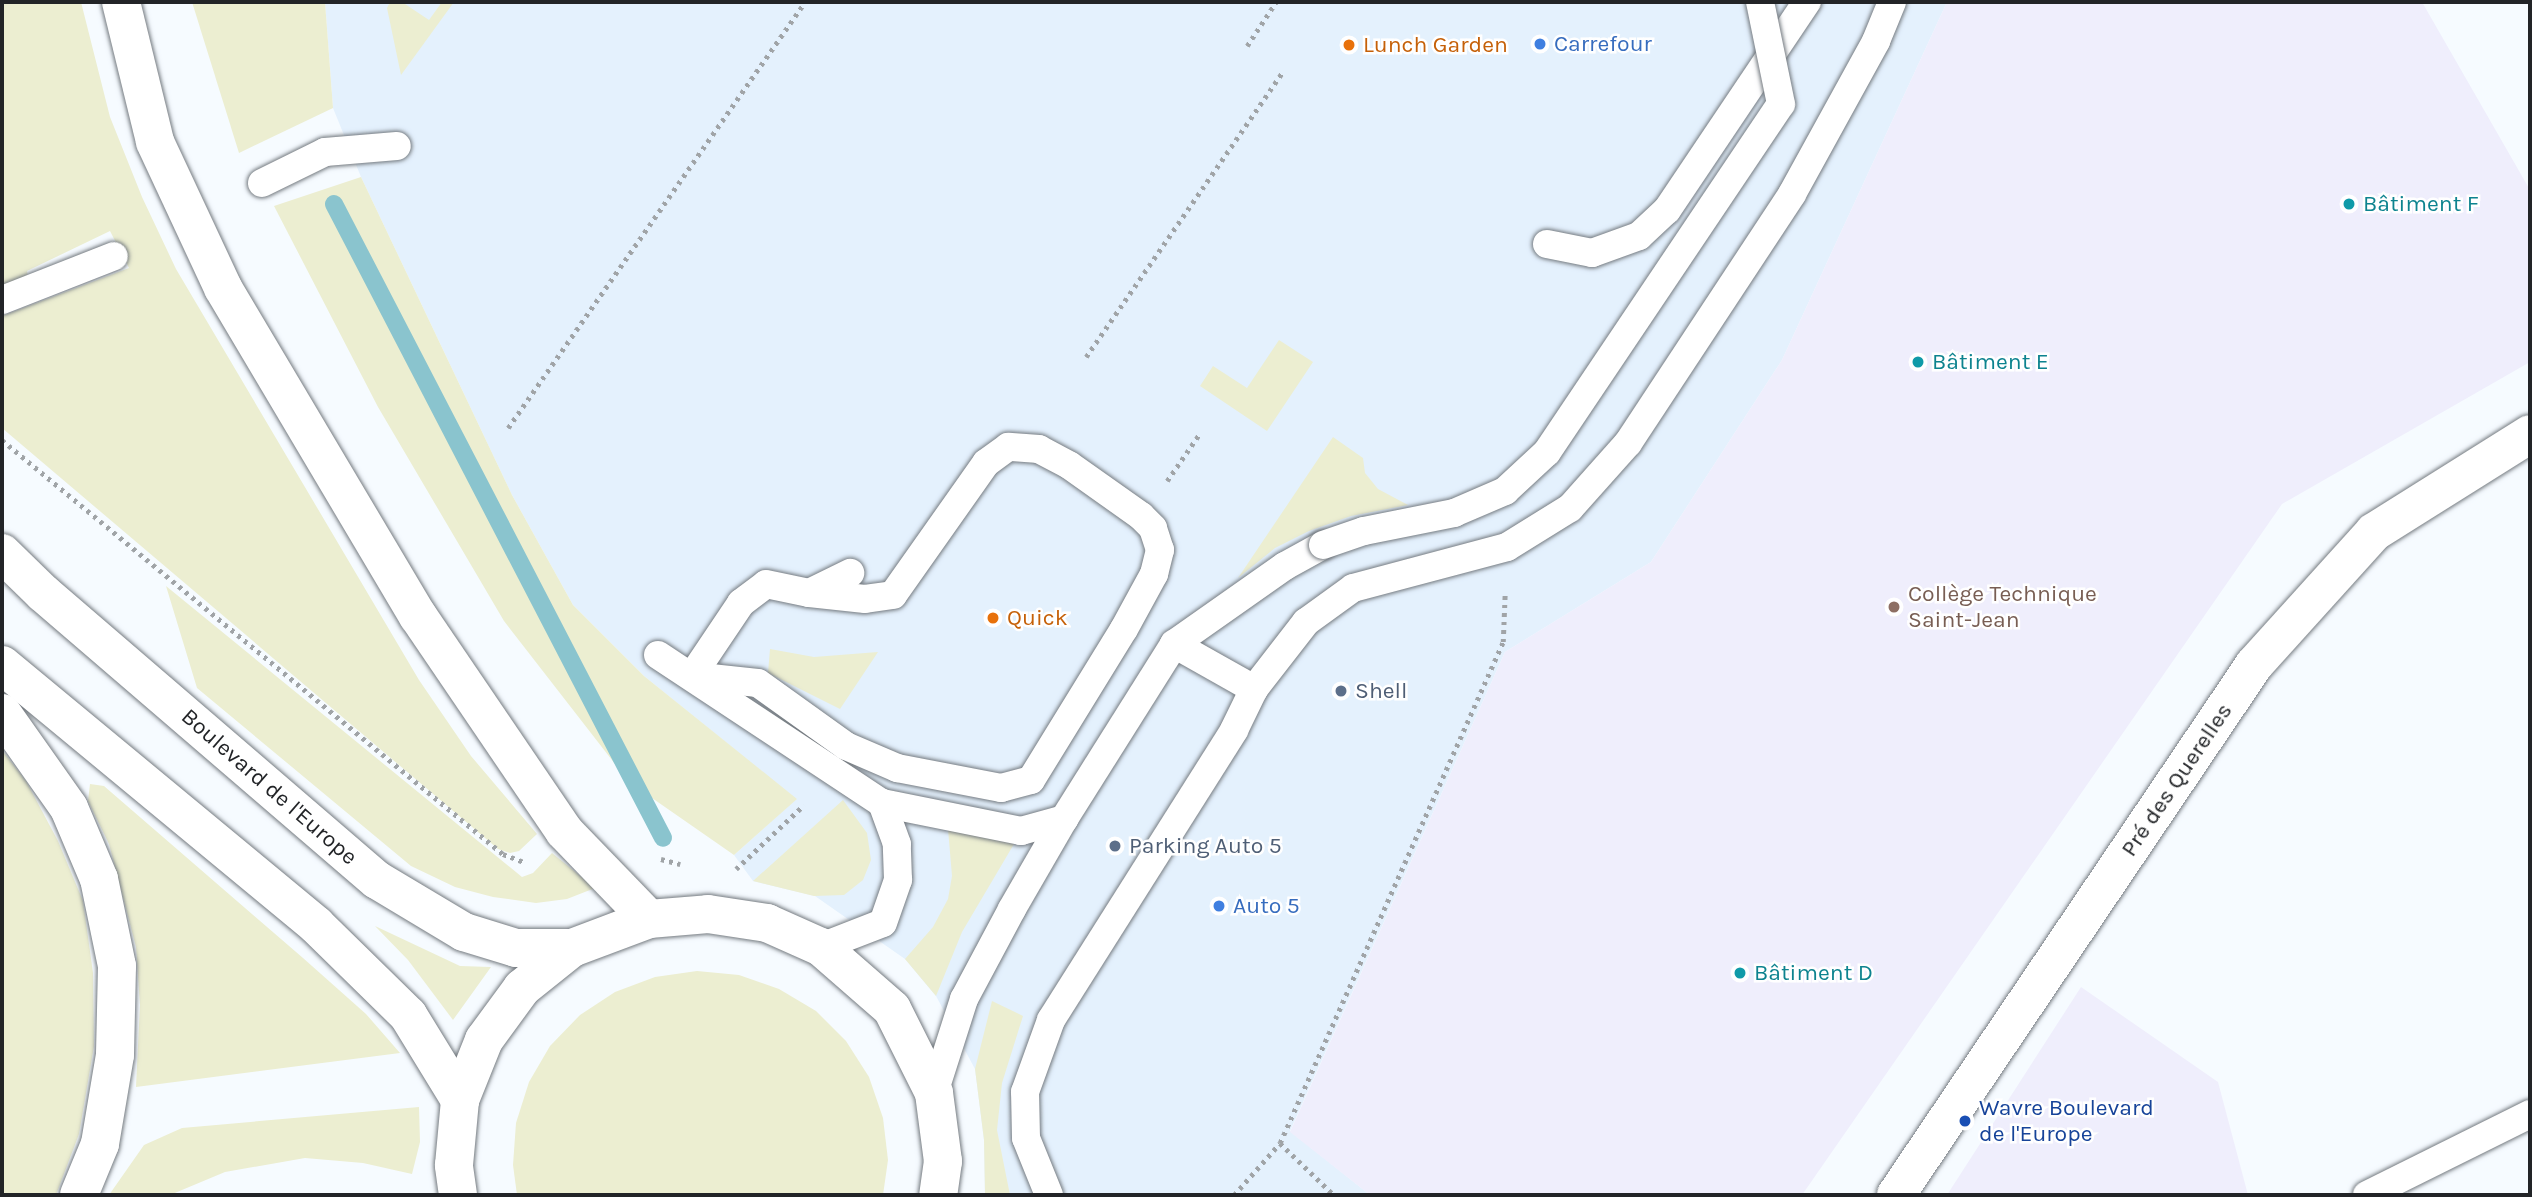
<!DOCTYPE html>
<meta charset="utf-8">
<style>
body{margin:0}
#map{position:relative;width:2532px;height:1197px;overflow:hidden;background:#f6fbff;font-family:Karla,sans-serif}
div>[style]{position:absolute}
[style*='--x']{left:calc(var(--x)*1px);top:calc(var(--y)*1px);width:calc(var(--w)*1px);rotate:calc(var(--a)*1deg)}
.built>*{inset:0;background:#e4f1fd}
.education>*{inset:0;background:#efeefc}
.green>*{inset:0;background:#eceed1}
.stream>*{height:18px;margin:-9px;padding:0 9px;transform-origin:9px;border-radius:9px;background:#8ac4ce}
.path>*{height:4.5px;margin-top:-2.25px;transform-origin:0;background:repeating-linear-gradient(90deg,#a0a4a7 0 3.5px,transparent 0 8.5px)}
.roads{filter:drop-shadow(0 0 2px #757b81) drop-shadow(0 0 2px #757b81)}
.service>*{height:28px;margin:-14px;padding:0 14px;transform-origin:14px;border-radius:14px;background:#fff}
.tertiary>*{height:38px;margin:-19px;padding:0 19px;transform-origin:19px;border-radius:19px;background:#fff}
.trunk>*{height:38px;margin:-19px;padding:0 19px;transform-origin:19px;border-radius:19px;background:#fff}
.motorway>*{height:38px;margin:-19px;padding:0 19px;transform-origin:19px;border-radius:19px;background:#fff}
.bridges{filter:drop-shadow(0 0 2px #757b81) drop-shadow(0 0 2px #757b81)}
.service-bridge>*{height:28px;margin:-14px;padding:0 14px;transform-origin:14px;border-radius:14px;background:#fff}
.dots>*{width:19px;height:19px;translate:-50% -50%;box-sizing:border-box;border:4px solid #fff;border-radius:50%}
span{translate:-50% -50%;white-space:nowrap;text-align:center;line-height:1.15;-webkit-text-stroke:5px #fff;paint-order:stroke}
.shop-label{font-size:23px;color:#366cbe}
.left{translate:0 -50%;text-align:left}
.food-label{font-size:23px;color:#c56008}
.culture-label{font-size:23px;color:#0d838f}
.education-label{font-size:23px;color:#785e54}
.service-label{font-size:23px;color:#4e5e75}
.street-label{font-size:23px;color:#222427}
.transit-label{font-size:23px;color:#164399}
.frame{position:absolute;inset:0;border:4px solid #222427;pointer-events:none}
</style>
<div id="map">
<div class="built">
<div style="clip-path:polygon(325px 2px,1947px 2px,1782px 360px,1651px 562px,1505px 652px,1290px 1131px,1370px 1195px,985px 1195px,984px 1140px,975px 1069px,936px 996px,905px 959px,815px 896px,753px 881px,734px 855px,796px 799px,644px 676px,573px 605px,512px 495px,361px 177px,333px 108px)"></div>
</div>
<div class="education">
<div style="clip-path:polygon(1947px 2px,2422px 2px,2530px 190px,2530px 362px,2282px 504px,1802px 1195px,1370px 1195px,1290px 1132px,1505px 652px,1651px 562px,1782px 360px)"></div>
<div style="clip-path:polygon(2081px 987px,2218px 1082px,2248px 1195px,1947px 1195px)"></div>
</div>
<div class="green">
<div style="clip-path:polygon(2px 2px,81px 2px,110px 117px,142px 197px,176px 269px,419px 680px,471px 756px,537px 834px,519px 851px,510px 853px,498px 849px,2px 428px,2px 316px,129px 268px,110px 231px,27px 271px,28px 278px,2px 289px)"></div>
<div style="clip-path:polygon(192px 2px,325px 2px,333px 108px,239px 153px)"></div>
<div style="clip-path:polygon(390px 2px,402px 2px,429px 20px,442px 2px,454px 2px,401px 75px,387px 8px)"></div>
<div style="clip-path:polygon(361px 177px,512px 495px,573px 605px,644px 676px,797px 799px,734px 855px,629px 782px,504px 621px,378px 407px,274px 206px)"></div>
<div style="clip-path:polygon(1279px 340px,1313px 362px,1267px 431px,1200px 386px,1213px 366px,1247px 388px)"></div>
<div style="clip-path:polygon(1333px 437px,1363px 458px,1365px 473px,1378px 489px,1408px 505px,1351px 516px,1309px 531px,1275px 548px,1238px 578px)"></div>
<div style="clip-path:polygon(166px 586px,522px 877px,533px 873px,552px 853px,595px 888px,567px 899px,536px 903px,493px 897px,455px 887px,411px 866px,197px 688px)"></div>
<div style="clip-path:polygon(770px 649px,814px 657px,878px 652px,840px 709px,768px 673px)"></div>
<div style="clip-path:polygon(2px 750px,26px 781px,58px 841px,83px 901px,93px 973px,94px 1046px,79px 1134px,56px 1195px,2px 1195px)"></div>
<div style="clip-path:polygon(90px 784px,104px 786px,303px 958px,366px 1014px,400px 1053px,136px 1087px,140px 1005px,136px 947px,109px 844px,88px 801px)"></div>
<div style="clip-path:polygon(843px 800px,867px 833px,871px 860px,863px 880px,844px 895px,814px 896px,753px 881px)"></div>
<div style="clip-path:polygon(948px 829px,1014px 844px,962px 932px,936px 996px,905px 959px,933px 927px,948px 899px,952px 876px)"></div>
<div style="clip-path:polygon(375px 926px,460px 966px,491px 967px,453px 1020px,408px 960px)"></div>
<div style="clip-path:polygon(697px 971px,739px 975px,779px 989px,816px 1011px,846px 1041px,869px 1077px,883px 1118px,888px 1160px,883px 1195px,517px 1195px,513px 1165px,516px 1123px,529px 1082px,550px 1046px,580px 1015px,615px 992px,655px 977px)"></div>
<div style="clip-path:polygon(992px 1001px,1023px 1016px,1002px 1083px,997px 1130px,1010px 1195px,985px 1195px,984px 1140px,975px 1069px)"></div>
<div style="clip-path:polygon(419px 1107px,420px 1142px,412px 1174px,363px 1163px,305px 1158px,225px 1172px,170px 1195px,109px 1195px,144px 1145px,182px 1128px)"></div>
</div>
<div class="stream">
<div style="--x:334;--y:204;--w:714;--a:62.57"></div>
</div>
<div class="path">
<div style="--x:1247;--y:46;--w:53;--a:-56.6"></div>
<div style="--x:1086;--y:357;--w:347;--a:-55.4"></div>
<div style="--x:508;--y:428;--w:519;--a:-55.12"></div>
<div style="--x:2;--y:440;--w:650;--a:39.57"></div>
<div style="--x:503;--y:854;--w:22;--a:21"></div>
<div style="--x:1167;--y:481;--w:55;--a:-55.4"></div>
<div style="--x:661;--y:859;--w:20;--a:15"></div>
<div style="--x:736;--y:869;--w:93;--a:-43.3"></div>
<div style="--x:1280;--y:1143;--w:548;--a:-66.01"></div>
<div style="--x:1503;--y:642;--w:49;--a:-87.7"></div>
<div style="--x:1234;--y:1195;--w:69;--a:-48.5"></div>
<div style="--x:1280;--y:1143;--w:75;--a:43.9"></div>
</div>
<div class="roads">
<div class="service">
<div style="--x:262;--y:183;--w:70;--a:-26.2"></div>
<div style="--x:325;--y:152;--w:72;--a:-4.8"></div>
<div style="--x:1547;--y:244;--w:46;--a:11.3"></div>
<div style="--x:1592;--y:253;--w:50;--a:-19.9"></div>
<div style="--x:1639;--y:236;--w:38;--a:-43"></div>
<div style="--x:1667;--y:210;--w:251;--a:-56.1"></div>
<div style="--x:2;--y:300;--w:120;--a:-21.4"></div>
<div style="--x:1174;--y:644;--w:92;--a:29.4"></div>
<div style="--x:658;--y:655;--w:268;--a:33.5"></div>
<div style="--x:882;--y:803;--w:142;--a:11.4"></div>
<div style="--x:1021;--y:831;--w:45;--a:-15.6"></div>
<div style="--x:692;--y:676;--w:66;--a:6.1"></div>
<div style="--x:758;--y:683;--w:108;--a:35.6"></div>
<div style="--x:846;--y:746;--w:56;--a:23.3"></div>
<div style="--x:897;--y:768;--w:106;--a:10.9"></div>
<div style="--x:1001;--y:788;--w:31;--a:-15"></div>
<div style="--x:1031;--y:780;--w:177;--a:-58.4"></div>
<div style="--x:1124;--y:629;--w:63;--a:-61.4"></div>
<div style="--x:1154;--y:574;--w:25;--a:-76"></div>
<div style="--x:1160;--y:550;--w:23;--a:-108"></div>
<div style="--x:1153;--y:528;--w:17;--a:-135"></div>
<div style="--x:1141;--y:516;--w:88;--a:-144.7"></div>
<div style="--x:1069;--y:465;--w:34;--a:-152"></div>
<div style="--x:1039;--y:449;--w:31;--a:-176"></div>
<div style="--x:1008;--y:447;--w:27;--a:144"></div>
<div style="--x:986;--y:463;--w:161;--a:125.2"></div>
<div style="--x:893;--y:595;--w:28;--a:172"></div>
<div style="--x:865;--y:599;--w:56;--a:-173.9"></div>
<div style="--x:692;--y:676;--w:88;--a:-56.1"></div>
<div style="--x:741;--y:603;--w:31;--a:-37"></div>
<div style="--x:766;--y:584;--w:44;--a:11.8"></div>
<div style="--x:809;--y:593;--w:46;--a:-26"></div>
<div style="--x:821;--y:947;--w:66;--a:-21.2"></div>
<div style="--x:883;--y:923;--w:46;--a:-70.8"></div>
<div style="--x:898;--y:880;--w:36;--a:-92"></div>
<div style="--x:897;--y:844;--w:44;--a:-110.1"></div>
<div style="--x:934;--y:1093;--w:99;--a:-72.3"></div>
<div style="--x:964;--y:999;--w:102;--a:-61.9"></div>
<div style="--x:1012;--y:909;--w:104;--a:-60"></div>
<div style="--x:1064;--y:819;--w:207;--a:-57.8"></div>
<div style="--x:1174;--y:644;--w:136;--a:-35.1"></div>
<div style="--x:1285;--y:566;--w:43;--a:-28.9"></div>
<div style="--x:1049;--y:1195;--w:61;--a:-112"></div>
<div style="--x:1026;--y:1138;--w:46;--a:-91.2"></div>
<div style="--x:1025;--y:1092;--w:77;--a:-70.1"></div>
<div style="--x:1051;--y:1020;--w:343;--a:-57.7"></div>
<div style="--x:1234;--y:730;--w:46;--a:-64"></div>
<div style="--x:1254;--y:689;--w:85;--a:-52.2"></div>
<div style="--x:1306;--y:622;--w:58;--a:-35.9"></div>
<div style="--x:1353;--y:588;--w:159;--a:-14.9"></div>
<div style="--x:1507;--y:547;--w:74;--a:-31.8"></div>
<div style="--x:1570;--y:508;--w:87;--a:-48.3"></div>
<div style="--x:1628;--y:443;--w:298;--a:-56.6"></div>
<div style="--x:1792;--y:194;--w:175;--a:-61.2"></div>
<div style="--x:1876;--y:41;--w:42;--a:-67.7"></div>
<div style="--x:2367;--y:1195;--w:182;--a:-26.4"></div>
</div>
<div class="tertiary">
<div style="--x:1896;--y:1195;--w:640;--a:-55.96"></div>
<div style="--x:2254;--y:665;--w:179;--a:-47.9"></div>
<div style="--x:2374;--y:532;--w:184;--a:-32.1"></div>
</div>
<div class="trunk">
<div style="--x:2;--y:553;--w:57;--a:44.3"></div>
<div style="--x:43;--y:593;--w:440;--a:40.7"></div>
<div style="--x:377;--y:880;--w:101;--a:30.9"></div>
<div style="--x:464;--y:932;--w:54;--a:17.1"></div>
<div style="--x:516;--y:948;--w:56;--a:0"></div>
<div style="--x:2;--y:665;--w:408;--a:39.6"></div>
<div style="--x:316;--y:925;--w:129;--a:44.4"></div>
<div style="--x:408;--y:1015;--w:100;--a:58.5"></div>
<div style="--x:458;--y:1195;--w:30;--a:-98"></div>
<div style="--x:454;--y:1165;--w:65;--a:-84.7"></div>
<div style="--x:460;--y:1100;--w:65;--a:-68.2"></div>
<div style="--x:484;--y:1040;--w:64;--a:-53.8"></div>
<div style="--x:522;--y:988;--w:64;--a:-38.7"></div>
<div style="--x:572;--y:948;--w:82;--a:-20.6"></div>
<div style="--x:649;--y:919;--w:59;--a:-4.8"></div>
<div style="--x:708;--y:914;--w:60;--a:8.7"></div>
<div style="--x:767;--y:923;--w:59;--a:24"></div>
<div style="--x:821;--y:947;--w:94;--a:41.1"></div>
<div style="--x:892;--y:1009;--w:94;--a:63.4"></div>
<div style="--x:934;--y:1093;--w:69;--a:82.5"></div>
<div style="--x:943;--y:1161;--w:34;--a:98"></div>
</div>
<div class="motorway">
<div style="--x:121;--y:2;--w:144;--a:76.3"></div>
<div style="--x:155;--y:142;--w:161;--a:65"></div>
<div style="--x:223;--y:288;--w:382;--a:59.3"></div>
<div style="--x:418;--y:616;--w:260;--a:55.8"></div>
<div style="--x:564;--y:831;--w:122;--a:46"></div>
<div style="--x:2;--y:713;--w:116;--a:54.8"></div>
<div style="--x:69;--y:808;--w:77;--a:67.1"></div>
<div style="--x:99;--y:879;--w:89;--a:78.3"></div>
<div style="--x:117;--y:966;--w:89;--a:91.3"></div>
<div style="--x:115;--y:1055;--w:90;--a:99.6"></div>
<div style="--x:100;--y:1144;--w:55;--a:112.4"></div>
</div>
</div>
<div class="bridges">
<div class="service-bridge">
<div style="--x:1323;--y:545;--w:43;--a:-18.9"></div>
<div style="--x:1364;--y:531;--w:92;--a:-11.3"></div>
<div style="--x:1454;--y:513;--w:56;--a:-23.3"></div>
<div style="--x:1505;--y:491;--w:57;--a:-42.9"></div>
<div style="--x:1547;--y:452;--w:419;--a:-56.1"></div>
<div style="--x:1781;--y:104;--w:104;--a:-101.6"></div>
</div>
</div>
<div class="dots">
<div style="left:1540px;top:44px;background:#3f7fe0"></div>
<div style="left:1349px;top:45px;background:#e8710a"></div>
<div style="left:2349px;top:204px;background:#0f9aa8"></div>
<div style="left:1918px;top:362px;background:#0f9aa8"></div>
<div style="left:1894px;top:607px;background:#8d6e63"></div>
<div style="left:993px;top:618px;background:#e8710a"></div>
<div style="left:1341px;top:691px;background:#5c6f8a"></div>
<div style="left:1115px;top:846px;background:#5c6f8a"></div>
<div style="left:1219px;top:906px;background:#3f7fe0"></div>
<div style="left:1740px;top:973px;background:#0f9aa8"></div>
<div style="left:1965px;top:1121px;background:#1a4fb4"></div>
</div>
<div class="shop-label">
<span class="left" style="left:1554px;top:44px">Carrefour</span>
<span class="left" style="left:1233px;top:906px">Auto 5</span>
</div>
<div class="food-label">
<span class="left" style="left:1363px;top:45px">Lunch Garden</span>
<span class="left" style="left:1007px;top:618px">Quick</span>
</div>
<div class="culture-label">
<span class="left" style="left:2363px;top:204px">Bâtiment F</span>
<span class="left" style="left:1932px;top:362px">Bâtiment E</span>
<span class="left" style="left:1754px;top:973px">Bâtiment D</span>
</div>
<div class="education-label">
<span class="left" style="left:1908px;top:607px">Collège Technique<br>Saint-Jean</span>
</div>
<div class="service-label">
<span class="left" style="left:1355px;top:691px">Shell</span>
<span class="left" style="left:1129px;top:846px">Parking Auto 5</span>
</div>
<div class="street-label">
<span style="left:2177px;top:780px;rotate:-56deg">Pré des Querelles</span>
<span style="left:269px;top:787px;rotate:41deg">Boulevard de l'Europe</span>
</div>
<div class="transit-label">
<span class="left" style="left:1979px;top:1121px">Wavre Boulevard<br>de l'Europe</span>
</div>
<div class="frame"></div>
</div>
